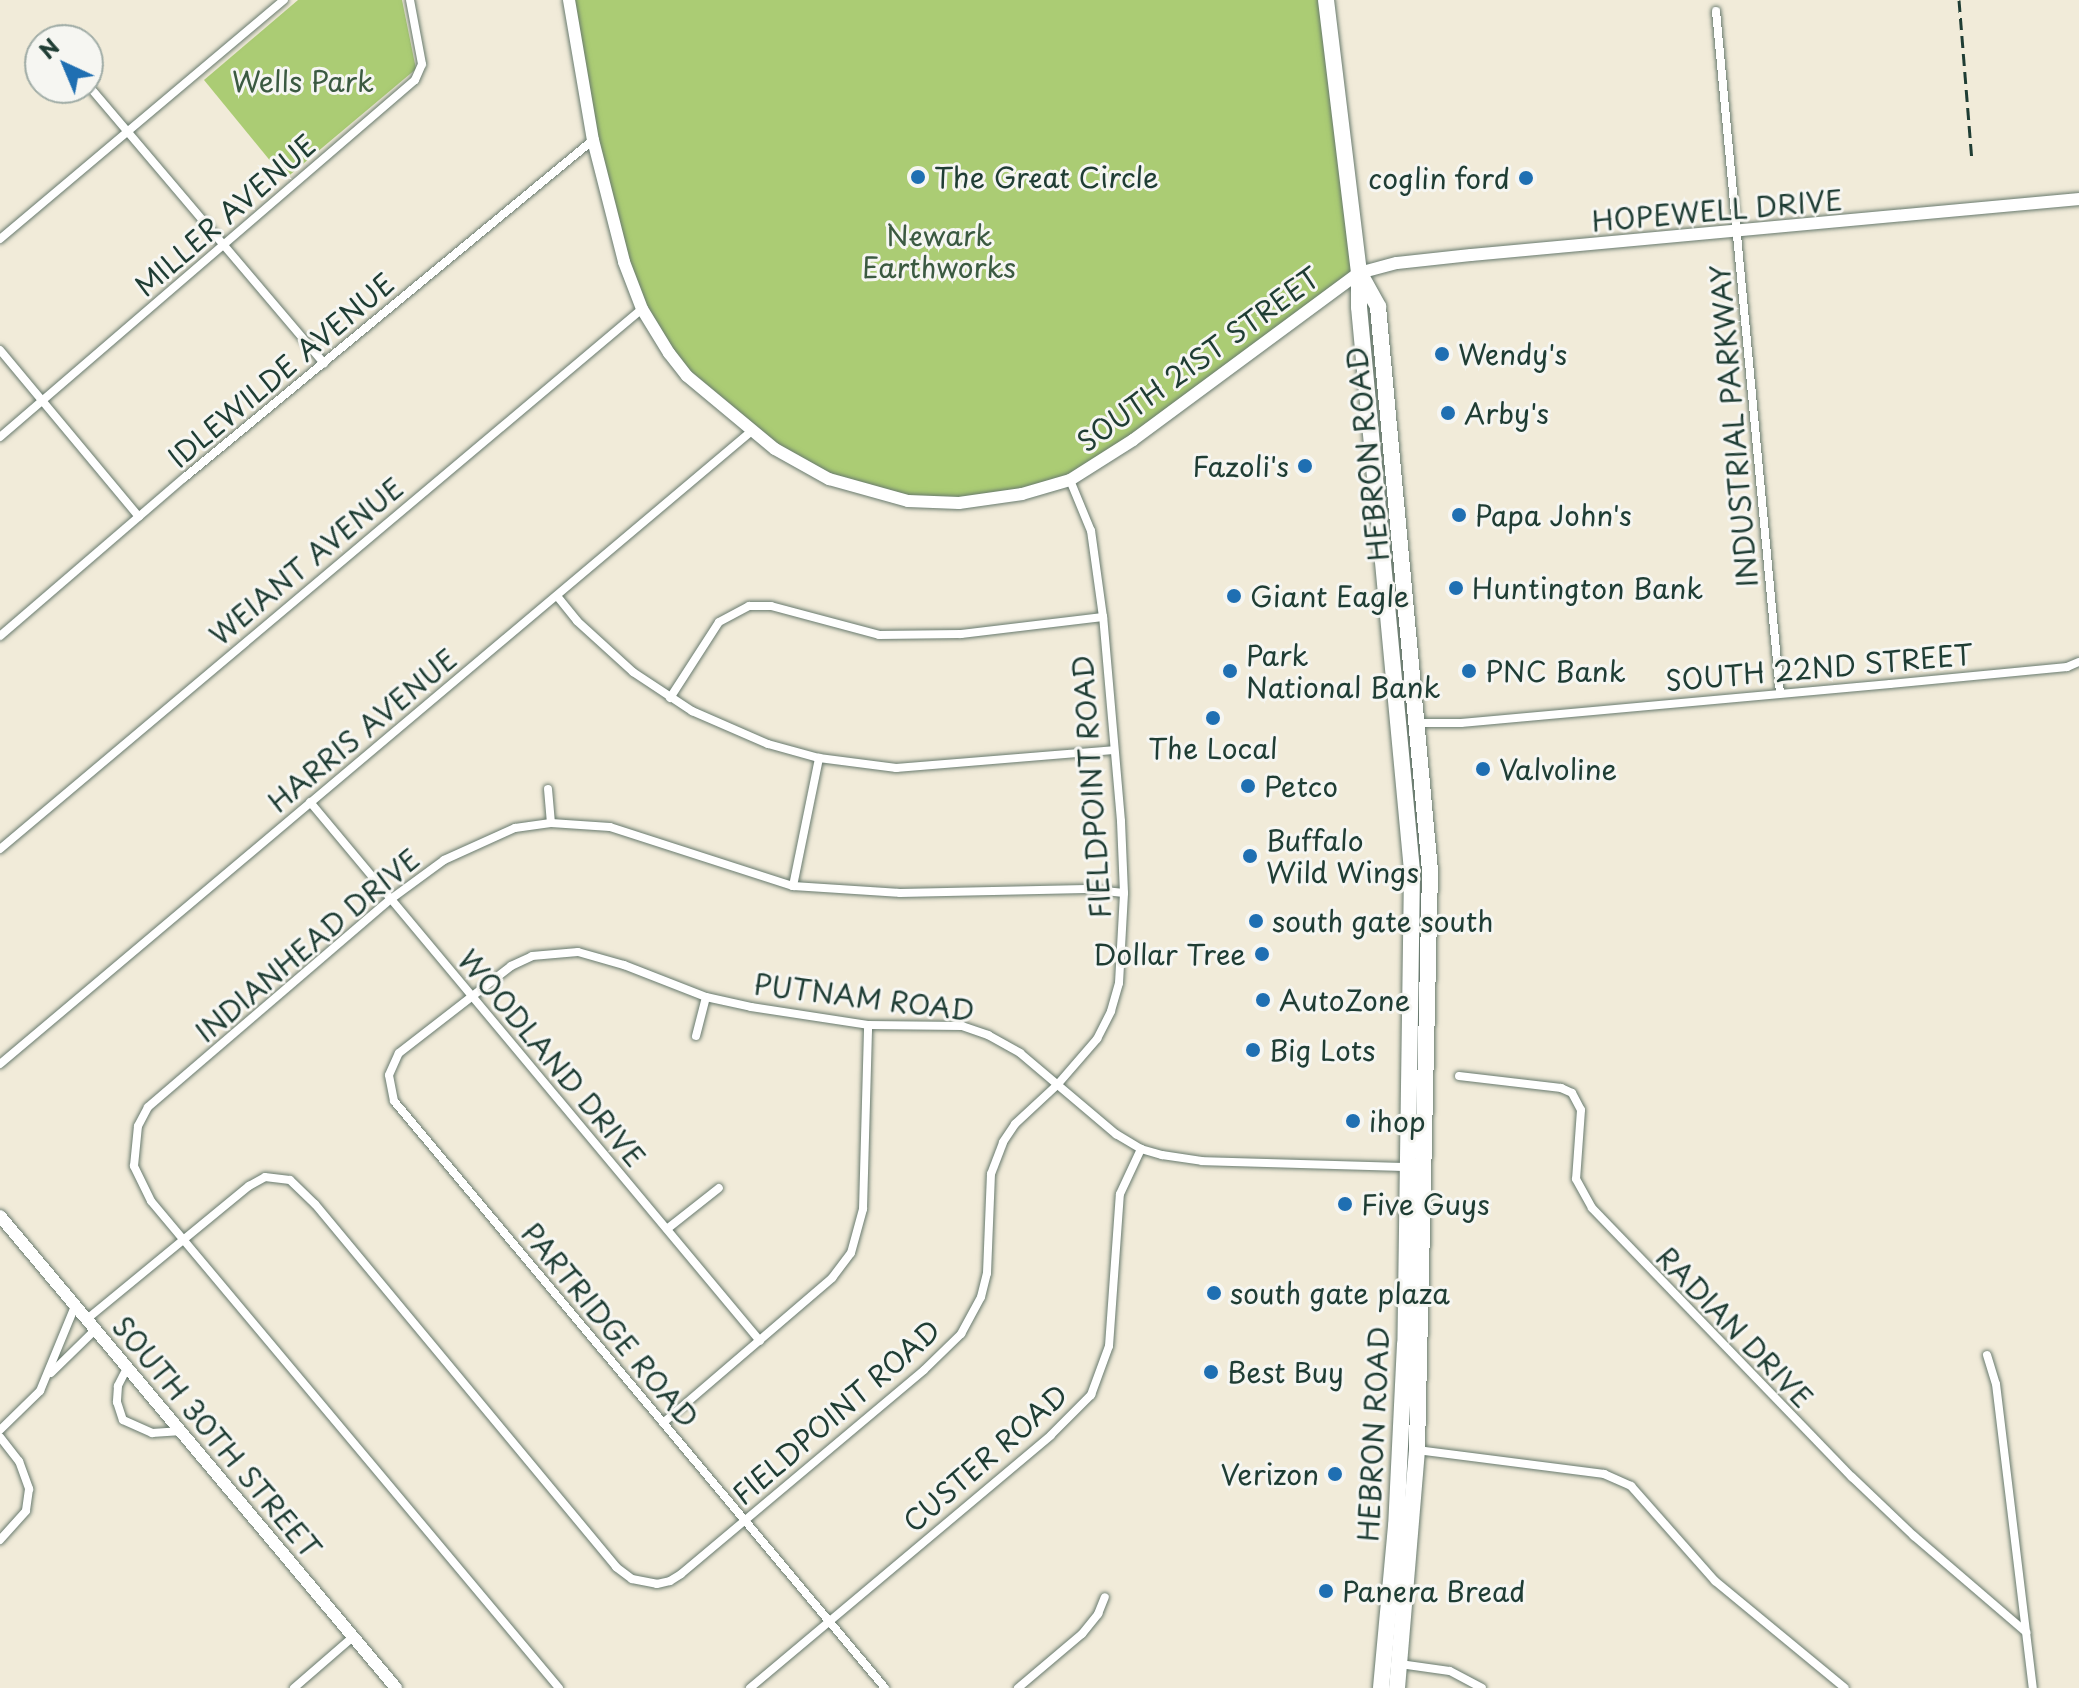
<!DOCTYPE html>
<style>
body{margin:0}
#map{position:relative;width:2079px;height:1688px;overflow:hidden;background:#f1ebd9;font-family:"Playpen Sans",sans-serif}
div>[style]{position:absolute}
[style*='--x']{left:calc(var(--x)*1px);top:calc(var(--y)*1px);width:calc(var(--w)*1px);rotate:calc(var(--a)*1deg)}
.green>*{inset:0;background:#abcc74}
.roads{filter:drop-shadow(0 0 2px #687a6e) drop-shadow(0 0 2px #687a6e)}
.street>*{height:8px;margin:-4px;padding:0 4px;transform-origin:4px;border-radius:4px;background:#fff}
.secondary>*{height:12px;margin:-6px;padding:0 6px;transform-origin:6px;border-radius:6px;background:#fff}
.highway>*{height:16px;margin:-8px;padding:0 8px;transform-origin:8px;border-radius:8px;background:#fff}
.rail>*{height:3px;margin-top:-1.5px;transform-origin:0;background:repeating-linear-gradient(90deg,#1f3d34 0 12px,transparent 0 18px)}
.dots>*{width:22px;height:22px;translate:-50% -50%;box-sizing:border-box;border:4px solid #f6f6f2;border-radius:50%}
span{translate:-50% -50%;white-space:nowrap;text-align:center;line-height:1.15;-webkit-text-stroke:6px #f6f6f2;paint-order:stroke}
.park-label{font-size:28px;color:#3b5a41}
.poi-label{font-size:28px;color:#1f3d34}
.left{translate:0 -50%;text-align:left}
.right{translate:-100% -50%;text-align:right}
.street-label{font-size:28px;color:#1f3d34}
.north{position:absolute;left:24px;top:24px;width:80px;height:80px;box-sizing:border-box;background:#f6f6f2;border:2px solid #a0aca6;border-radius:50%;rotate:316deg;font-size:22px;font-weight:700;line-height:32px;text-align:center;color:#1f3d34}
.north::after{content:'';display:block;margin:auto;width:28px;height:36px;background:#1f6fb2;clip-path:polygon(50% 0,100% 100%,50% 72%,0 100%)}
</style>
<div id="map">
<div class="green">
<div style="clip-path:polygon(298px 0,402px 0,416px 69px,285px 179px,204px 80px)"></div>
<div style="clip-path:polygon(570px 0,1326px 0,1359px 273px,1070px 480px,936px 503px,808px 469px,669px 353px,622px 258px)"></div>
</div>
<div class="roads">
<div class="street">
<div style="--x:1716;--y:11;--w:685;--a:84.64"></div>
<div style="--x:88;--y:85;--w:365;--a:49.7"></div>
<div style="--x:0;--y:239;--w:371;--a:-40.1"></div>
<div style="--x:0;--y:350;--w:217;--a:50.2"></div>
<div style="--x:0;--y:437;--w:547;--a:-40.7"></div>
<div style="--x:415;--y:80;--w:17;--a:-66"></div>
<div style="--x:422;--y:64;--w:65;--a:-100.6"></div>
<div style="--x:557;--y:596;--w:32;--a:51"></div>
<div style="--x:577;--y:621;--w:76;--a:42.3"></div>
<div style="--x:633;--y:672;--w:71;--a:33.5"></div>
<div style="--x:692;--y:711;--w:83;--a:23.5"></div>
<div style="--x:768;--y:744;--w:53;--a:15.4"></div>
<div style="--x:819;--y:758;--w:78;--a:7.4"></div>
<div style="--x:896;--y:768;--w:218;--a:-4.7"></div>
<div style="--x:0;--y:636;--w:243;--a:-40.7"></div>
<div style="--x:184;--y:478;--w:531;--a:-39.57"></div>
<div style="--x:670;--y:698;--w:90;--a:-57.2"></div>
<div style="--x:719;--y:622;--w:34;--a:-28"></div>
<div style="--x:749;--y:606;--w:22;--a:0"></div>
<div style="--x:771;--y:606;--w:112;--a:15"></div>
<div style="--x:879;--y:635;--w:82;--a:-0.7"></div>
<div style="--x:961;--y:634;--w:143;--a:-6.8"></div>
<div style="--x:1418;--y:723;--w:43;--a:0"></div>
<div style="--x:1461;--y:723;--w:431;--a:-5.2"></div>
<div style="--x:1890;--y:684;--w:178;--a:-5.5"></div>
<div style="--x:2067;--y:667;--w:13;--a:-23"></div>
<div style="--x:548;--y:789;--w:34;--a:85"></div>
<div style="--x:310;--y:802;--w:702;--a:50.14"></div>
<div style="--x:0;--y:849;--w:839;--a:-40.07"></div>
<div style="--x:793;--y:886;--w:131;--a:-78.5"></div>
<div style="--x:696;--y:1036;--w:40;--a:-75.6"></div>
<div style="--x:0;--y:1064;--w:984;--a:-40.1"></div>
<div style="--x:1459;--y:1076;--w:103;--a:6.7"></div>
<div style="--x:1561;--y:1088;--w:12;--a:24"></div>
<div style="--x:1572;--y:1093;--w:19;--a:62"></div>
<div style="--x:1581;--y:1110;--w:69;--a:94.1"></div>
<div style="--x:1576;--y:1179;--w:33;--a:61"></div>
<div style="--x:1592;--y:1208;--w:374;--a:46"></div>
<div style="--x:1852;--y:1477;--w:86;--a:43.6"></div>
<div style="--x:1914;--y:1536;--w:148;--a:40.6"></div>
<div style="--x:667;--y:1229;--w:66;--a:-38.3"></div>
<div style="--x:87;--y:1319;--w:210;--a:-39.4"></div>
<div style="--x:249;--y:1186;--w:18;--a:-29"></div>
<div style="--x:265;--y:1177;--w:25;--a:7"></div>
<div style="--x:290;--y:1180;--w:35;--a:44"></div>
<div style="--x:315;--y:1204;--w:472;--a:50.3"></div>
<div style="--x:616;--y:1567;--w:20;--a:37"></div>
<div style="--x:632;--y:1579;--w:25;--a:11"></div>
<div style="--x:657;--y:1584;--w:13;--a:-13"></div>
<div style="--x:670;--y:1581;--w:13;--a:-32"></div>
<div style="--x:681;--y:1574;--w:317;--a:-40"></div>
<div style="--x:924;--y:1370;--w:52;--a:-44.2"></div>
<div style="--x:961;--y:1334;--w:42;--a:-61.6"></div>
<div style="--x:981;--y:1297;--w:25;--a:-76"></div>
<div style="--x:987;--y:1273;--w:99;--a:-87.7"></div>
<div style="--x:991;--y:1174;--w:34;--a:-69"></div>
<div style="--x:1003;--y:1142;--w:22;--a:-56"></div>
<div style="--x:1015;--y:1124;--w:59;--a:-42.9"></div>
<div style="--x:1058;--y:1084;--w:60;--a:-49.1"></div>
<div style="--x:1097;--y:1039;--w:31;--a:-63"></div>
<div style="--x:1111;--y:1011;--w:29;--a:-74"></div>
<div style="--x:1119;--y:983;--w:90;--a:-86.8"></div>
<div style="--x:1124;--y:893;--w:72;--a:-92.4"></div>
<div style="--x:1121;--y:821;--w:205;--a:-95"></div>
<div style="--x:1103;--y:617;--w:87;--a:-97.9"></div>
<div style="--x:1091;--y:531;--w:55;--a:-112.4"></div>
<div style="--x:1987;--y:1355;--w:30;--a:73"></div>
<div style="--x:1996;--y:1384;--w:306;--a:83.1"></div>
<div style="--x:126;--y:1370;--w:18;--a:117"></div>
<div style="--x:118;--y:1386;--w:16;--a:94"></div>
<div style="--x:117;--y:1402;--w:19;--a:72"></div>
<div style="--x:123;--y:1420;--w:32;--a:24"></div>
<div style="--x:152;--y:1433;--w:26;--a:-4"></div>
<div style="--x:51;--y:1373;--w:62;--a:-44.3"></div>
<div style="--x:663;--y:1423;--w:223;--a:-40.6"></div>
<div style="--x:832;--y:1278;--w:31;--a:-53"></div>
<div style="--x:851;--y:1253;--w:46;--a:-74.7"></div>
<div style="--x:863;--y:1209;--w:184;--a:-88.4"></div>
<div style="--x:0;--y:1430;--w:56;--a:-44.3"></div>
<div style="--x:40;--y:1391;--w:92;--a:-67.6"></div>
<div style="--x:0;--y:1437;--w:31;--a:52"></div>
<div style="--x:19;--y:1461;--w:30;--a:70"></div>
<div style="--x:29;--y:1489;--w:22;--a:98"></div>
<div style="--x:26;--y:1511;--w:39;--a:132"></div>
<div style="--x:1417;--y:1450;--w:189;--a:7.3"></div>
<div style="--x:1604;--y:1474;--w:30;--a:24"></div>
<div style="--x:1631;--y:1486;--w:127;--a:48.5"></div>
<div style="--x:1715;--y:1581;--w:168;--a:39.5"></div>
<div style="--x:1400;--y:1664;--w:50;--a:8"></div>
<div style="--x:1450;--y:1671;--w:36;--a:28"></div>
<div style="--x:294;--y:1688;--w:79;--a:-40.9"></div>
<div style="--x:559;--y:1688;--w:635;--a:-129.96"></div>
<div style="--x:151;--y:1201;--w:39;--a:-116"></div>
<div style="--x:134;--y:1166;--w:40;--a:-84.3"></div>
<div style="--x:138;--y:1126;--w:21;--a:-62"></div>
<div style="--x:148;--y:1107;--w:320;--a:-40.6"></div>
<div style="--x:391;--y:899;--w:66;--a:-36.3"></div>
<div style="--x:444;--y:860;--w:78;--a:-24.3"></div>
<div style="--x:515;--y:828;--w:36;--a:-8"></div>
<div style="--x:551;--y:823;--w:59;--a:3.9"></div>
<div style="--x:610;--y:827;--w:192;--a:17.9"></div>
<div style="--x:793;--y:886;--w:107;--a:3.7"></div>
<div style="--x:900;--y:893;--w:186;--a:-1.2"></div>
<div style="--x:1086;--y:889;--w:38;--a:6"></div>
<div style="--x:750;--y:1688;--w:393;--a:-40"></div>
<div style="--x:1051;--y:1435;--w:57;--a:-45"></div>
<div style="--x:1091;--y:1395;--w:52;--a:-69.8"></div>
<div style="--x:1109;--y:1346;--w:152;--a:-85.9"></div>
<div style="--x:1120;--y:1194;--w:50;--a:-65"></div>
<div style="--x:885;--y:1688;--w:765;--a:-129.91"></div>
<div style="--x:394;--y:1101;--w:26;--a:-101"></div>
<div style="--x:389;--y:1075;--w:24;--a:-66"></div>
<div style="--x:399;--y:1053;--w:142;--a:-37.8"></div>
<div style="--x:511;--y:966;--w:23;--a:-25"></div>
<div style="--x:532;--y:956;--w:46;--a:-5"></div>
<div style="--x:578;--y:952;--w:48;--a:15.8"></div>
<div style="--x:624;--y:965;--w:88;--a:21.3"></div>
<div style="--x:706;--y:997;--w:46;--a:12.5"></div>
<div style="--x:751;--y:1007;--w:118;--a:8.7"></div>
<div style="--x:868;--y:1025;--w:94;--a:0.6"></div>
<div style="--x:962;--y:1026;--w:28;--a:19"></div>
<div style="--x:988;--y:1035;--w:37;--a:29"></div>
<div style="--x:1020;--y:1053;--w:126;--a:40.2"></div>
<div style="--x:1116;--y:1134;--w:29;--a:31"></div>
<div style="--x:1141;--y:1149;--w:22;--a:16"></div>
<div style="--x:1162;--y:1155;--w:40;--a:8.5"></div>
<div style="--x:1202;--y:1161;--w:206;--a:1.7"></div>
<div style="--x:1018;--y:1688;--w:84;--a:-40.2"></div>
<div style="--x:1082;--y:1634;--w:26;--a:-51"></div>
<div style="--x:1098;--y:1614;--w:18;--a:-68"></div>
</div>
<div class="secondary">
<div style="--x:569;--y:0;--w:142;--a:80.3"></div>
<div style="--x:593;--y:140;--w:126;--a:75.7"></div>
<div style="--x:624;--y:262;--w:50;--a:69"></div>
<div style="--x:642;--y:309;--w:52;--a:58.5"></div>
<div style="--x:669;--y:353;--w:29;--a:52"></div>
<div style="--x:687;--y:376;--w:114;--a:39.7"></div>
<div style="--x:775;--y:449;--w:62;--a:29.1"></div>
<div style="--x:829;--y:479;--w:82;--a:15.6"></div>
<div style="--x:908;--y:501;--w:51;--a:2.2"></div>
<div style="--x:959;--y:503;--w:64;--a:-8.1"></div>
<div style="--x:1022;--y:494;--w:50;--a:-16.3"></div>
<div style="--x:1070;--y:480;--w:75;--a:-32.4"></div>
<div style="--x:1133;--y:440;--w:281;--a:-36.5"></div>
<div style="--x:1359;--y:273;--w:39;--a:-15"></div>
<div style="--x:1397;--y:263;--w:74;--a:-6.2"></div>
<div style="--x:1471;--y:255;--w:611;--a:-5.26"></div>
<div style="--x:0;--y:1216;--w:616;--a:50"></div>
</div>
<div class="highway">
<div style="--x:1326;--y:0;--w:275;--a:83.1"></div>
<div style="--x:1359;--y:273;--w:34;--a:90"></div>
<div style="--x:1359;--y:307;--w:566;--a:84.63"></div>
<div style="--x:1412;--y:871;--w:473;--a:90.8"></div>
<div style="--x:1405;--y:1344;--w:182;--a:92.8"></div>
<div style="--x:1396;--y:1526;--w:163;--a:95.3"></div>
<div style="--x:1360;--y:274;--w:38;--a:61"></div>
<div style="--x:1378;--y:307;--w:566;--a:84.73"></div>
<div style="--x:1430;--y:871;--w:579;--a:91.29"></div>
<div style="--x:1417;--y:1450;--w:239;--a:94.8"></div>
</div>
</div>
<div class="rail">
<div style="--x:1959;--y:0;--w:161;--a:85.4"></div>
</div>
<div class="dots">
<div style="left:918px;top:177px;background:#1f6fb2"></div>
<div style="left:1526px;top:178px;background:#1f6fb2"></div>
<div style="left:1442px;top:354px;background:#1f6fb2"></div>
<div style="left:1448px;top:413px;background:#1f6fb2"></div>
<div style="left:1305px;top:466px;background:#1f6fb2"></div>
<div style="left:1459px;top:515px;background:#1f6fb2"></div>
<div style="left:1456px;top:588px;background:#1f6fb2"></div>
<div style="left:1234px;top:596px;background:#1f6fb2"></div>
<div style="left:1230px;top:671px;background:#1f6fb2"></div>
<div style="left:1469px;top:671px;background:#1f6fb2"></div>
<div style="left:1213px;top:718px;background:#1f6fb2"></div>
<div style="left:1483px;top:769px;background:#1f6fb2"></div>
<div style="left:1248px;top:786px;background:#1f6fb2"></div>
<div style="left:1250px;top:856px;background:#1f6fb2"></div>
<div style="left:1256px;top:921px;background:#1f6fb2"></div>
<div style="left:1262px;top:954px;background:#1f6fb2"></div>
<div style="left:1263px;top:1000px;background:#1f6fb2"></div>
<div style="left:1253px;top:1050px;background:#1f6fb2"></div>
<div style="left:1353px;top:1121px;background:#1f6fb2"></div>
<div style="left:1345px;top:1204px;background:#1f6fb2"></div>
<div style="left:1214px;top:1293px;background:#1f6fb2"></div>
<div style="left:1211px;top:1372px;background:#1f6fb2"></div>
<div style="left:1335px;top:1474px;background:#1f6fb2"></div>
<div style="left:1326px;top:1591px;background:#1f6fb2"></div>
</div>
<div class="park-label">
<span style="left:303px;top:81px">Wells Park</span>
<span style="left:939px;top:251px">Newark<br>Earthworks</span>
</div>
<div class="poi-label">
<span class="left" style="left:934px;top:177px">The Great Circle</span>
<span class="right" style="left:1510px;top:178px">coglin ford</span>
<span class="left" style="left:1458px;top:354px">Wendy's</span>
<span class="left" style="left:1464px;top:413px">Arby's</span>
<span class="right" style="left:1289px;top:466px">Fazoli's</span>
<span class="left" style="left:1475px;top:515px">Papa John's</span>
<span class="left" style="left:1472px;top:588px">Huntington Bank</span>
<span class="left" style="left:1250px;top:596px">Giant Eagle</span>
<span class="left" style="left:1246px;top:671px">Park<br>National Bank</span>
<span class="left" style="left:1485px;top:671px">PNC Bank</span>
<span style="left:1213px;top:748px">The Local</span>
<span class="left" style="left:1499px;top:769px">Valvoline</span>
<span class="left" style="left:1264px;top:786px">Petco</span>
<span class="left" style="left:1266px;top:856px">Buffalo<br>Wild Wings</span>
<span class="left" style="left:1272px;top:921px">south gate south</span>
<span class="right" style="left:1246px;top:954px">Dollar Tree</span>
<span class="left" style="left:1279px;top:1000px">AutoZone</span>
<span class="left" style="left:1269px;top:1050px">Big Lots</span>
<span class="left" style="left:1369px;top:1121px">ihop</span>
<span class="left" style="left:1361px;top:1204px">Five Guys</span>
<span class="left" style="left:1230px;top:1293px">south gate plaza</span>
<span class="left" style="left:1227px;top:1372px">Best Buy</span>
<span class="right" style="left:1319px;top:1474px">Verizon</span>
<span class="left" style="left:1342px;top:1591px">Panera Bread</span>
</div>
<div class="street-label">
<span style="left:1717px;top:210px;rotate:-5deg">HOPEWELL DRIVE</span>
<span style="left:225px;top:215px;rotate:-41deg">MILLER AVENUE</span>
<span style="left:1198px;top:359px;rotate:-36deg">SOUTH 21ST STREET</span>
<span style="left:281px;top:370px;rotate:-40deg">IDLEWILDE AVENUE</span>
<span style="left:1733px;top:426px;rotate:-95deg">INDUSTRIAL PARKWAY</span>
<span style="left:1367px;top:454px;rotate:-96deg">HEBRON ROAD</span>
<span style="left:306px;top:561px;rotate:-40deg">WEIANT AVENUE</span>
<span style="left:1819px;top:667px;rotate:-5deg">SOUTH 22ND STREET</span>
<span style="left:362px;top:730px;rotate:-40deg">HARRIS AVENUE</span>
<span style="left:1091px;top:787px;rotate:-94deg">FIELDPOINT ROAD</span>
<span style="left:307px;top:945px;rotate:-40deg">INDIANHEAD DRIVE</span>
<span style="left:864px;top:997px;rotate:7deg">PUTNAM ROAD</span>
<span style="left:552px;top:1058px;rotate:50deg">WOODLAND DRIVE</span>
<span style="left:610px;top:1325px;rotate:50deg">PARTRIDGE ROAD</span>
<span style="left:1735px;top:1327px;rotate:46deg">RADIAN DRIVE</span>
<span style="left:836px;top:1412px;rotate:-41deg">FIELDPOINT ROAD</span>
<span style="left:1373px;top:1434px;rotate:-87deg">HEBRON ROAD</span>
<span style="left:217px;top:1437px;rotate:50deg">SOUTH 30TH STREET</span>
<span style="left:985px;top:1458px;rotate:-41deg">CUSTER ROAD</span>
</div>
<div class="north">N</div>
</div>
